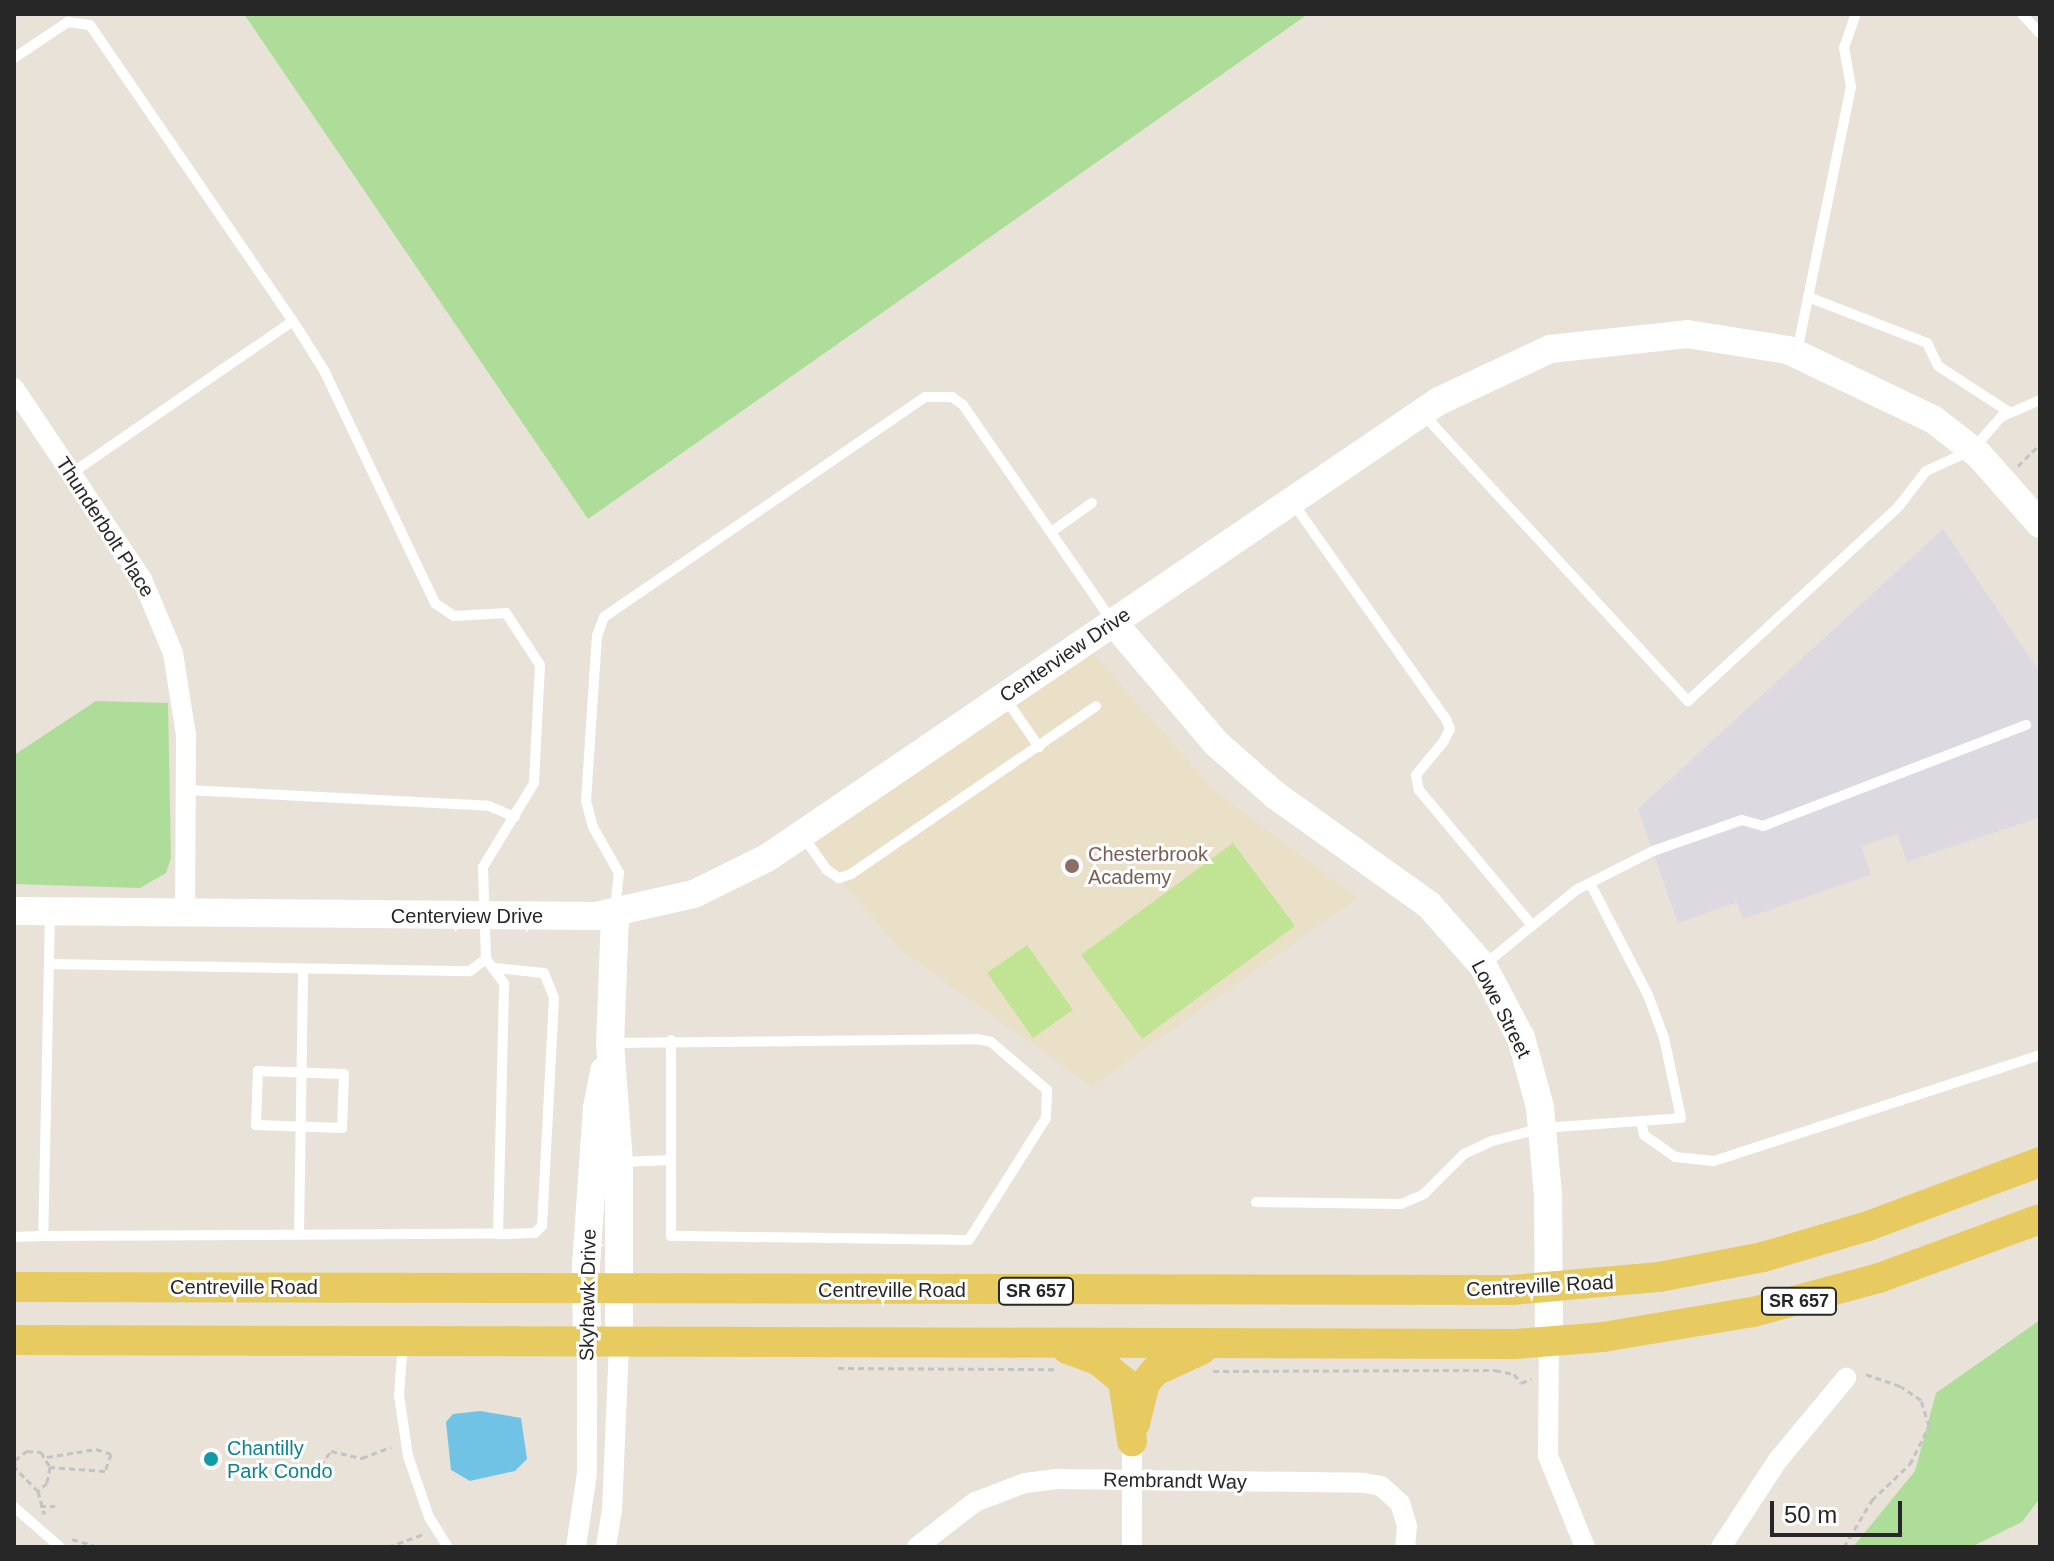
<!DOCTYPE html>
<style>
body{margin:0}
#map{position:relative;width:2054px;height:1561px;overflow:hidden;background:#e9e2d9;font-family:Helvetica,sans-serif}
div>[style]{position:absolute}
[style*='--x']{left:calc(var(--x)*1px);top:calc(var(--y)*1px);width:calc(var(--w)*1px);rotate:calc(var(--a)*1deg)}
.industrial>*{inset:0;background:#dcd9e1}
.education>*{inset:0;background:#eae0c8}
.green>*{inset:0;background:#addd98}
.pitch>*{inset:0;background:#c0e494}
.water>*{inset:0;background:#71c3e6}
.path>*{height:3px;margin-top:-1.5px;transform-origin:0;background:repeating-linear-gradient(90deg,#c3c3c3 0 6px,transparent 0 10px)}
.lane>*{height:10px;margin:-5px;padding:0 5px;transform-origin:5px;border-radius:5px;background:#fff}
.street>*{height:20px;margin:-10px;padding:0 10px;transform-origin:10px;border-radius:10px;background:#fff}
.secondary>*{height:28px;margin:-14px;padding:0 14px;transform-origin:14px;border-radius:14px;background:#fff}
.primary>*{height:30px;margin:-15px;padding:0 15px;transform-origin:15px;border-radius:15px;background:#e7cb60}
.dots>*{width:22px;height:22px;translate:-50% -50%;box-sizing:border-box;border:4px solid #fff;border-radius:50%}
span{translate:-50% -50%;white-space:nowrap;text-align:center;line-height:1.15;-webkit-text-stroke:6px #fff;paint-order:stroke}
.shield-label span{padding:2px 6px;background:#fff;border:2px solid;border-radius:6px;-webkit-text-stroke-width:0}
.shield-label{font-size:18px;color:#272727;font-weight:700}
.street-label{font-size:20px;color:#272727}
.education-label{font-size:20px;color:#785e54}
.left{translate:0 -50%;text-align:left}
.culture-label{font-size:20px;color:#0d838f}
.frame{position:absolute;inset:0;border:16px solid #272727;pointer-events:none}
.scale{position:absolute;left:1770px;top:1501px;width:132px;height:36px;box-sizing:border-box;border:4px solid #272727;border-top:0;padding-left:10px;font-size:24px;line-height:28px;white-space:nowrap;color:#272727;-webkit-text-stroke:6px #fff;paint-order:stroke}
</style>
<div id="map">
<div class="industrial">
<div style="clip-path:polygon(1943px 529px,2040px 672px,2040px 817px,1907px 862px,1897px 834px,1861px 846px,1871px 875px,1743px 919px,1737px 902px,1678px 923px,1638px 809px)"></div>
</div>
<div class="education">
<div style="clip-path:polygon(1084px 642px,1213px 789px,1358px 898px,1092px 1087px,900px 950px,802px 834px)"></div>
</div>
<div class="green">
<div style="clip-path:polygon(244px 14px,1308px 14px,588px 519px)"></div>
<div style="clip-path:polygon(96px 701px,168px 703px,171px 858px,166px 873px,140px 888px,14px 884px,14px 755px)"></div>
<div style="clip-path:polygon(2040px 1320px,2040px 1498px,2022px 1522px,1971px 1547px,1853px 1547px,1915px 1471px,1936px 1393px)"></div>
</div>
<div class="pitch">
<div style="clip-path:polygon(1233px 843px,1295px 926px,1142px 1039px,1081px 955px)"></div>
<div style="clip-path:polygon(1027px 945px,1073px 1010px,1033px 1038px,987px 973px)"></div>
</div>
<div class="water">
<div style="clip-path:polygon(480px 1411px,521px 1418px,527px 1459px,515px 1471px,470px 1481px,451px 1470px,446px 1422px,453px 1414px)"></div>
</div>
<div class="path">
<div style="--x:2018;--y:466;--w:31;--a:-45"></div>
<div style="--x:838;--y:1368;--w:216;--a:0.3"></div>
<div style="--x:1213;--y:1371;--w:282;--a:-0.2"></div>
<div style="--x:1495;--y:1370;--w:19;--a:12"></div>
<div style="--x:1514;--y:1374;--w:11;--a:52"></div>
<div style="--x:1521;--y:1383;--w:11;--a:-22"></div>
<div style="--x:27;--y:1451;--w:14;--a:4"></div>
<div style="--x:41;--y:1452;--w:17;--a:59"></div>
<div style="--x:50;--y:1467;--w:16;--a:101"></div>
<div style="--x:47;--y:1483;--w:12;--a:138"></div>
<div style="--x:38;--y:1491;--w:33;--a:-135"></div>
<div style="--x:15;--y:1468;--w:8;--a:-90"></div>
<div style="--x:15;--y:1460;--w:15;--a:-37"></div>
<div style="--x:47;--y:1457;--w:50;--a:-9.3"></div>
<div style="--x:96;--y:1449;--w:16;--a:18"></div>
<div style="--x:111;--y:1454;--w:18;--a:109"></div>
<div style="--x:105;--y:1471;--w:55;--a:-175.8"></div>
<div style="--x:314;--y:1473;--w:28;--a:-52"></div>
<div style="--x:331;--y:1451;--w:32;--a:13"></div>
<div style="--x:362;--y:1458;--w:31;--a:-21"></div>
<div style="--x:38;--y:1491;--w:24;--a:75"></div>
<div style="--x:40;--y:1506;--w:15;--a:0"></div>
<div style="--x:72;--y:1539;--w:28;--a:17"></div>
<div style="--x:346;--y:1547;--w:11;--a:0"></div>
<div style="--x:388;--y:1547;--w:37;--a:-20"></div>
<div style="--x:1844;--y:1547;--w:55;--a:-59.2"></div>
<div style="--x:1872;--y:1500;--w:52;--a:-43.5"></div>
<div style="--x:1910;--y:1464;--w:42;--a:-63.4"></div>
<div style="--x:1929;--y:1426;--w:27;--a:-107"></div>
<div style="--x:1921;--y:1400;--w:25;--a:-146"></div>
<div style="--x:1900;--y:1386;--w:36;--a:-161"></div>
</div>
<div class="lane">
<div style="--x:2022;--y:14;--w:26;--a:47"></div>
<div style="--x:14;--y:58;--w:65;--a:-33.7"></div>
<div style="--x:68;--y:22;--w:22;--a:8"></div>
<div style="--x:90;--y:25;--w:359;--a:55.6"></div>
<div style="--x:293;--y:321;--w:268;--a:145.5"></div>
<div style="--x:1808;--y:297;--w:128;--a:21.1"></div>
<div style="--x:1927;--y:343;--w:25;--a:64"></div>
<div style="--x:1938;--y:366;--w:85;--a:32.9"></div>
<div style="--x:1797;--y:352;--w:270;--a:-78.5"></div>
<div style="--x:1851;--y:87;--w:40;--a:-100"></div>
<div style="--x:1844;--y:48;--w:36;--a:-71"></div>
<div style="--x:1423;--y:414;--w:391;--a:47.3"></div>
<div style="--x:1688;--y:701;--w:287;--a:-42.7"></div>
<div style="--x:1899;--y:506;--w:44;--a:-52.4"></div>
<div style="--x:1926;--y:471;--w:51;--a:-24.5"></div>
<div style="--x:1972;--y:450;--w:44;--a:-48.7"></div>
<div style="--x:2001;--y:417;--w:43;--a:-23.6"></div>
<div style="--x:1293;--y:503;--w:265;--a:54.7"></div>
<div style="--x:1446;--y:719;--w:11;--a:68"></div>
<div style="--x:1450;--y:729;--w:13;--a:117"></div>
<div style="--x:1444;--y:741;--w:44;--a:129.5"></div>
<div style="--x:1416;--y:775;--w:15;--a:79"></div>
<div style="--x:1419;--y:790;--w:176;--a:50.1"></div>
<div style="--x:1051;--y:532;--w:50;--a:-35.3"></div>
<div style="--x:1005;--y:698;--w:60;--a:55.2"></div>
<div style="--x:187;--y:790;--w:302;--a:3"></div>
<div style="--x:489;--y:806;--w:28;--a:23"></div>
<div style="--x:802;--y:835;--w:43;--a:54.5"></div>
<div style="--x:827;--y:870;--w:14;--a:34"></div>
<div style="--x:839;--y:878;--w:13;--a:-18"></div>
<div style="--x:851;--y:874;--w:297;--a:-34.4"></div>
<div style="--x:615;--y:910;--w:37;--a:-84"></div>
<div style="--x:619;--y:873;--w:53;--a:-119.5"></div>
<div style="--x:593;--y:827;--w:27;--a:-105"></div>
<div style="--x:586;--y:801;--w:165;--a:-86.2"></div>
<div style="--x:597;--y:636;--w:20;--a:-70"></div>
<div style="--x:604;--y:617;--w:389;--a:-34.4"></div>
<div style="--x:925;--y:397;--w:27;--a:0"></div>
<div style="--x:952;--y:397;--w:14;--a:36"></div>
<div style="--x:963;--y:405;--w:262;--a:55.4"></div>
<div style="--x:50;--y:914;--w:322;--a:91.2"></div>
<div style="--x:43;--y:1236;--w:455;--a:-0.3"></div>
<div style="--x:498;--y:1234;--w:251;--a:-88.6"></div>
<div style="--x:504;--y:983;--w:30;--a:-127"></div>
<div style="--x:486;--y:959;--w:92;--a:-91.9"></div>
<div style="--x:483;--y:867;--w:98;--a:-58.7"></div>
<div style="--x:534;--y:783;--w:118;--a:-87.1"></div>
<div style="--x:540;--y:665;--w:62;--a:-123.2"></div>
<div style="--x:506;--y:613;--w:52;--a:176.7"></div>
<div style="--x:454;--y:616;--w:23;--a:-146"></div>
<div style="--x:435;--y:603;--w:256;--a:-115.5"></div>
<div style="--x:325;--y:372;--w:60;--a:-122.1"></div>
<div style="--x:49;--y:964;--w:421;--a:1"></div>
<div style="--x:470;--y:971;--w:20;--a:-37"></div>
<div style="--x:1484;--y:965;--w:119;--a:-39.2"></div>
<div style="--x:1576;--y:890;--w:86;--a:-26.9"></div>
<div style="--x:1653;--y:851;--w:94;--a:-19.2"></div>
<div style="--x:1742;--y:820;--w:22;--a:16"></div>
<div style="--x:1763;--y:826;--w:282;--a:-21"></div>
<div style="--x:495;--y:968;--w:49;--a:5.8"></div>
<div style="--x:544;--y:973;--w:27;--a:68"></div>
<div style="--x:554;--y:998;--w:228;--a:93"></div>
<div style="--x:542;--y:1226;--w:10;--a:135"></div>
<div style="--x:535;--y:1233;--w:37;--a:178"></div>
<div style="--x:612;--y:1043;--w:364;--a:-0.6"></div>
<div style="--x:976;--y:1039;--w:15;--a:11"></div>
<div style="--x:991;--y:1042;--w:74;--a:40.6"></div>
<div style="--x:1047;--y:1090;--w:28;--a:92"></div>
<div style="--x:1046;--y:1118;--w:144;--a:122.3"></div>
<div style="--x:969;--y:1240;--w:298;--a:-179.2"></div>
<div style="--x:671;--y:1236;--w:76;--a:-90"></div>
<div style="--x:258;--y:1071;--w:86;--a:2"></div>
<div style="--x:344;--y:1074;--w:54;--a:92.1"></div>
<div style="--x:342;--y:1128;--w:86;--a:-178"></div>
<div style="--x:256;--y:1125;--w:54;--a:-87.9"></div>
<div style="--x:1641;--y:1121;--w:14;--a:78"></div>
<div style="--x:1644;--y:1135;--w:38;--a:35"></div>
<div style="--x:1675;--y:1157;--w:39;--a:6"></div>
<div style="--x:1714;--y:1161;--w:343;--a:-18"></div>
<div style="--x:622;--y:1162;--w:49;--a:-2.3"></div>
<div style="--x:671;--y:1160;--w:120;--a:-90"></div>
<div style="--x:1256;--y:1202;--w:145;--a:0.8"></div>
<div style="--x:1401;--y:1204;--w:25;--a:-23"></div>
<div style="--x:1424;--y:1194;--w:57;--a:-45"></div>
<div style="--x:1464;--y:1154;--w:31;--a:-25"></div>
<div style="--x:1492;--y:1141;--w:53;--a:-14.3"></div>
<div style="--x:1543;--y:1128;--w:138;--a:-4.1"></div>
<div style="--x:1681;--y:1118;--w:82;--a:-102"></div>
<div style="--x:1664;--y:1038;--w:46;--a:-110.4"></div>
<div style="--x:1648;--y:995;--w:126;--a:-117.4"></div>
<div style="--x:299;--y:1234;--w:264;--a:-89.1"></div>
<div style="--x:14;--y:1237;--w:29;--a:-2"></div>
<div style="--x:403;--y:1343;--w:52;--a:94.4"></div>
<div style="--x:399;--y:1395;--w:62;--a:81.6"></div>
<div style="--x:408;--y:1456;--w:65;--a:71"></div>
<div style="--x:429;--y:1517;--w:36;--a:58"></div>
<div style="--x:14;--y:1507;--w:61;--a:41"></div>
</div>
<div class="street">
<div style="--x:14;--y:388;--w:230;--a:56.2"></div>
<div style="--x:142;--y:579;--w:80;--a:67.3"></div>
<div style="--x:173;--y:653;--w:83;--a:81"></div>
<div style="--x:186;--y:735;--w:179;--a:90.3"></div>
<div style="--x:1549;--y:1341;--w:115;--a:90.5"></div>
<div style="--x:1548;--y:1456;--w:98;--a:67.9"></div>
<div style="--x:1132;--y:1441;--w:106;--a:90"></div>
<div style="--x:576;--y:1547;--w:75;--a:-81.5"></div>
<div style="--x:587;--y:1473;--w:132;--a:-90"></div>
<div style="--x:606;--y:1547;--w:36;--a:-81"></div>
<div style="--x:612;--y:1511;--w:170;--a:-87.6"></div>
<div style="--x:917;--y:1547;--w:73;--a:-37.8"></div>
<div style="--x:975;--y:1502;--w:53;--a:-20.8"></div>
<div style="--x:1025;--y:1483;--w:31;--a:-7"></div>
<div style="--x:1056;--y:1479;--w:308;--a:0.7"></div>
<div style="--x:1364;--y:1483;--w:17;--a:10"></div>
<div style="--x:1381;--y:1486;--w:25;--a:42"></div>
<div style="--x:1400;--y:1503;--w:24;--a:73"></div>
<div style="--x:1407;--y:1526;--w:21;--a:95"></div>
<div style="--x:1721;--y:1547;--w:104;--a:-56.8"></div>
<div style="--x:1778;--y:1460;--w:107;--a:-50.3"></div>
</div>
<div class="secondary">
<div style="--x:1113;--y:622;--w:160;--a:49.6"></div>
<div style="--x:1217;--y:744;--w:77;--a:41.3"></div>
<div style="--x:1275;--y:795;--w:189;--a:35.5"></div>
<div style="--x:1429;--y:905;--w:81;--a:48.5"></div>
<div style="--x:1483;--y:966;--w:81;--a:62.2"></div>
<div style="--x:1521;--y:1038;--w:72;--a:74.6"></div>
<div style="--x:1540;--y:1107;--w:88;--a:84.8"></div>
<div style="--x:1548;--y:1195;--w:146;--a:89.6"></div>
<div style="--x:14;--y:911;--w:582;--a:0.49"></div>
<div style="--x:596;--y:916;--w:100;--a:-12.7"></div>
<div style="--x:694;--y:894;--w:81;--a:-26.3"></div>
<div style="--x:767;--y:858;--w:813;--a:-34.22"></div>
<div style="--x:1439;--y:401;--w:123;--a:-25.1"></div>
<div style="--x:1550;--y:349;--w:138;--a:-6.2"></div>
<div style="--x:1687;--y:334;--w:102;--a:9"></div>
<div style="--x:1788;--y:350;--w:162;--a:25.6"></div>
<div style="--x:1934;--y:420;--w:57;--a:37.9"></div>
<div style="--x:1979;--y:455;--w:92;--a:48.5"></div>
<div style="--x:615;--y:915;--w:128;--a:92.2"></div>
<div style="--x:610;--y:1043;--w:119;--a:85.7"></div>
<div style="--x:619;--y:1162;--w:179;--a:90"></div>
<div style="--x:587;--y:1341;--w:76;--a:-90.8"></div>
<div style="--x:586;--y:1265;--w:157;--a:-86"></div>
<div style="--x:597;--y:1108;--w:38;--a:-79"></div>
</div>
<div class="primary">
<div style="--x:14;--y:1287;--w:1498;--a:0.11"></div>
<div style="--x:1512;--y:1290;--w:148;--a:-5.1"></div>
<div style="--x:1659;--y:1277;--w:106;--a:-10.9"></div>
<div style="--x:1763;--y:1257;--w:109;--a:-16.4"></div>
<div style="--x:1868;--y:1226;--w:184;--a:-20.4"></div>
<div style="--x:14;--y:1340;--w:1501;--a:0.15"></div>
<div style="--x:1515;--y:1344;--w:88;--a:-4.5"></div>
<div style="--x:1603;--y:1337;--w:152;--a:-9.5"></div>
<div style="--x:1753;--y:1312;--w:131;--a:-15.1"></div>
<div style="--x:1879;--y:1278;--w:171;--a:-20.1"></div>
<div style="--x:1067;--y:1349;--w:33;--a:20"></div>
<div style="--x:1098;--y:1360;--w:33;--a:40"></div>
<div style="--x:1123;--y:1381;--w:61;--a:81.5"></div>
<div style="--x:1135;--y:1423;--w:41;--a:-76"></div>
<div style="--x:1145;--y:1383;--w:16;--a:-50"></div>
<div style="--x:1155;--y:1371;--w:51;--a:-24.5"></div>
</div>
<div class="dots">
<div style="left:1072px;top:866px;background:#8d6e63"></div>
<div style="left:211px;top:1459px;background:#0f9aa8"></div>
</div>
<div class="shield-label">
<span style="left:1036px;top:1291px">SR 657</span>
<span style="left:1799px;top:1301px">SR 657</span>
</div>
<div class="street-label">
<span style="left:105px;top:527px;rotate:57deg">Thunderbolt Place</span>
<span style="left:1065px;top:655px;rotate:-34deg">Centerview Drive</span>
<span style="left:467px;top:916px">Centerview Drive</span>
<span style="left:1501px;top:1009px;rotate:63deg">Lowe Street</span>
<span style="left:1540px;top:1286px;rotate:-3deg">Centreville Road</span>
<span style="left:244px;top:1287px">Centreville Road</span>
<span style="left:892px;top:1290px">Centreville Road</span>
<span style="left:588px;top:1295px;rotate:-89deg">Skyhawk Drive</span>
<span style="left:1175px;top:1481px;rotate:1deg">Rembrandt Way</span>
</div>
<div class="education-label">
<span class="left" style="left:1088px;top:866px">Chesterbrook<br>Academy</span>
</div>
<div class="culture-label">
<span class="left" style="left:227px;top:1460px">Chantilly<br>Park Condo</span>
</div>
<div class="frame"></div>
<div class="scale">50 m</div>
</div>
